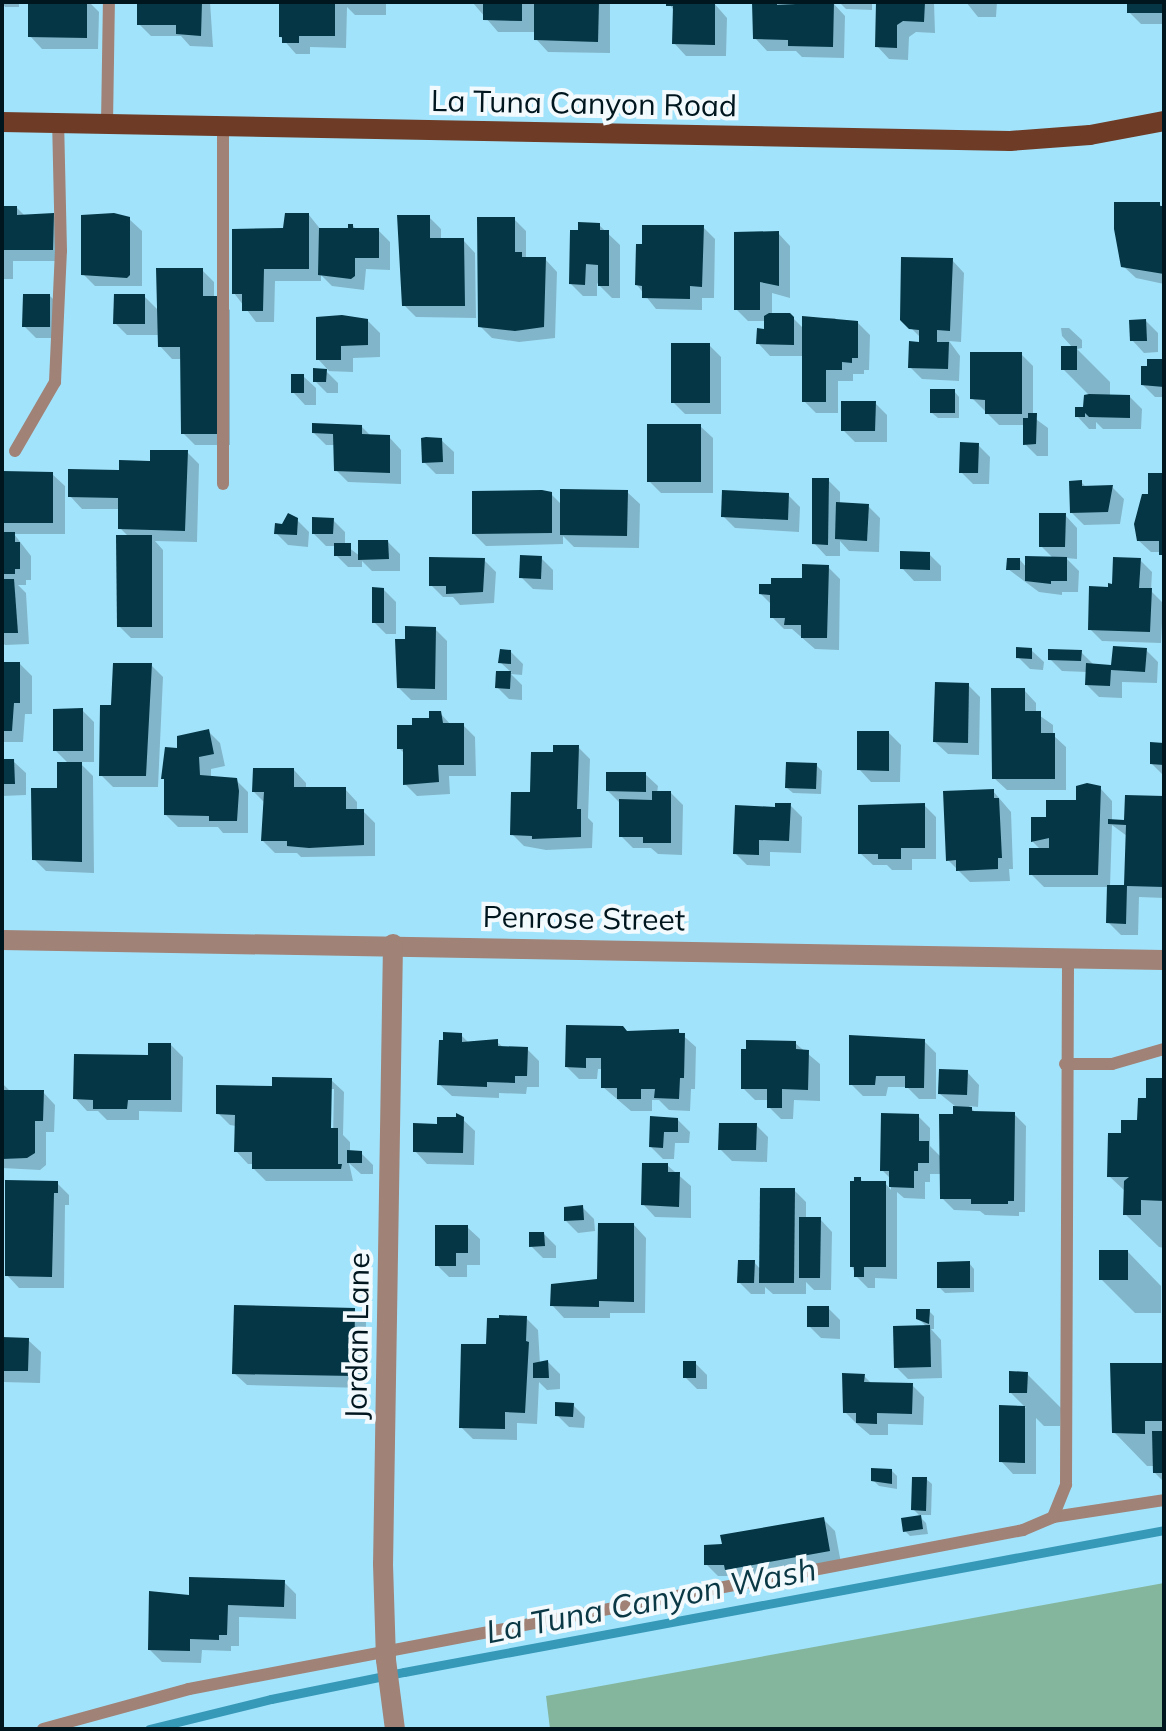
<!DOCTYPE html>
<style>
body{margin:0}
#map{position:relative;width:1166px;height:1731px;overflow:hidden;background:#a2e3fc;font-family:Mulish,sans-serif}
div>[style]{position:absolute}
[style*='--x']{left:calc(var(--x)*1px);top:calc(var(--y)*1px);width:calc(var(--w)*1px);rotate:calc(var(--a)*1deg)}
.green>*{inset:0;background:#84b69d}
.shadow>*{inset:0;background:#0003}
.stream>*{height:9px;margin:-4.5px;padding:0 4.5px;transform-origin:4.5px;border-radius:4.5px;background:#3799b8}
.building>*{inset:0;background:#043645}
.service>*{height:12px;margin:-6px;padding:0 6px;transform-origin:6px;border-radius:6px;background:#a18276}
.minor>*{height:20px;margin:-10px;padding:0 10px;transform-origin:10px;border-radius:10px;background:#a18276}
.primary>*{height:20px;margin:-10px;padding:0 10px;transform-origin:10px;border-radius:10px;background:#6e3c26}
span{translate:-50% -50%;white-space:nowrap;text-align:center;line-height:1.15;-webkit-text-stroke:8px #f2fafd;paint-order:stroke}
.street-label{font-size:30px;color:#00161f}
.water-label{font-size:32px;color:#0b3845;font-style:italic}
.frame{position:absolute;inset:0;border:4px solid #00161f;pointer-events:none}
</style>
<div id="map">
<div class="green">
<div style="clip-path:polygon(1164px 1583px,1164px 1729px,550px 1729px,546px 1696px)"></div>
</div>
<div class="shadow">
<div style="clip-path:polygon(2px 2px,19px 2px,19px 7px,5px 7px)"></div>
<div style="clip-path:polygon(30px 2px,89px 2px,99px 12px,98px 49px,42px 49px,30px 36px)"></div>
<div style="clip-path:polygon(139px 2px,210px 2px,213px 47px,190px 46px,181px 36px,151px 36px,139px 24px)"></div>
<div style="clip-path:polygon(281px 2px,386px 2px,386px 15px,355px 15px,347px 7px,346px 48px,310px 47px,310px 54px,296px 54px,280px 36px)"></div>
<div style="clip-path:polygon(610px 2px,610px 53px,548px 52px,536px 39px,536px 32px,498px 32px,473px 3px)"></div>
<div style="clip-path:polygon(668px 2px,713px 2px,727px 18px,726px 56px,686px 56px,674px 43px,675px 12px)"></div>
<div style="clip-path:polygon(754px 2px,833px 3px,845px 16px,844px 58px,802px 57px,796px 51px,767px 51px,755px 38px)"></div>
<div style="clip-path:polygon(839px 2px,872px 2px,872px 10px,846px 9px)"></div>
<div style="clip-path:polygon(878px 2px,934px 2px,935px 33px,916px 32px,909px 37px,908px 60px,889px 59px,877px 46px)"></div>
<div style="clip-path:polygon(966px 2px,997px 2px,996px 17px,978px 17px)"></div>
<div style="clip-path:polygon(1129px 2px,1164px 2px,1164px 24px,1141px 24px,1129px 12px)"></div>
<div style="clip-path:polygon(1159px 204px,1164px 208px,1164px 284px,1136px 278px,1123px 266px)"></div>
<div style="clip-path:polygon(2px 208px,17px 208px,25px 216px,53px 215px,65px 228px,65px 261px,13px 261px,13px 279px,2px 279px)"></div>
<div style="clip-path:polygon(309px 215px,321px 230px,350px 230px,353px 226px,357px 230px,378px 230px,390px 242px,390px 270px,366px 269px,364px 290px,332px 286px,321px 275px,321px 281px,275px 281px,274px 322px,256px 322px,234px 293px,285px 230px)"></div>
<div style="clip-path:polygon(429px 217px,441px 229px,441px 240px,463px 240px,475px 253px,476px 318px,416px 317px,404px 305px)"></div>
<div style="clip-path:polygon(129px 219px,142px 231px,142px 286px,95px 286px,83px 274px)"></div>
<div style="clip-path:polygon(514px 219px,526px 231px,526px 259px,545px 259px,557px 272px,555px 338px,519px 342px,492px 338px,480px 326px)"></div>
<div style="clip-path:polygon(599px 225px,620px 245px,620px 298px,612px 298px,597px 283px,597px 296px,583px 296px,571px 284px)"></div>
<div style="clip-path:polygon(703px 227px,715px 239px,714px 298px,702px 298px,702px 310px,656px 309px,637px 285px)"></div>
<div style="clip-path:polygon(778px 233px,790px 246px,790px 298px,772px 293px,772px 315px,790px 315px,804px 329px,804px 318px,835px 318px,840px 323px,858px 323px,870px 335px,869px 370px,864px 370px,864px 374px,853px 374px,853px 381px,838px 381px,838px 413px,816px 413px,804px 401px,804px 356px,770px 356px,758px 343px,766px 331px,766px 321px,748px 321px,736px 309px)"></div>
<div style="clip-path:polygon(952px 260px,964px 273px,961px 342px,949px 341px,960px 356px,959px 381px,922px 379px,910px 367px,921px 338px,902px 319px)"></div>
<div style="clip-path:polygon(202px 270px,214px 282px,214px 298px,230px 310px,230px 445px,195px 445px,183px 433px,182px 359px,172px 359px,160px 346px,159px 335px,127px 335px,115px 323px,144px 296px,159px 311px)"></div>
<div style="clip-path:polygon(50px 296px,62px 308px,61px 338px,36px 338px,24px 326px)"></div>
<div style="clip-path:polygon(368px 321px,380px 333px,380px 357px,353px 358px,353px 372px,326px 371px,338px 383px,338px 393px,327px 393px,315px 381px,315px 370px,329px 371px,318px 359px)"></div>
<div style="clip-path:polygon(1146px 321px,1158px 333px,1158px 352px,1144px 353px,1132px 340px)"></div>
<div style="clip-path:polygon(1061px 328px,1069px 328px,1082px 340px,1082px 348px,1077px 349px,1110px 382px,1110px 397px,1130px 397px,1142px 409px,1141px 429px,1103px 429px,1096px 422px,1096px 429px,1089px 429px,1077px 416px,1091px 397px,1063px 369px,1073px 348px,1062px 336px)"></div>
<div style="clip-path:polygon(709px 345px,721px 357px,721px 414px,685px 414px,673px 402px)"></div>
<div style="clip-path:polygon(1021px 354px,1033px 366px,1033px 417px,1048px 428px,1048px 456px,1037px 456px,1025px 444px,1025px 425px,999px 425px,972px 398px)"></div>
<div style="clip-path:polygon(1164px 361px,1164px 397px,1155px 397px,1143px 385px)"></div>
<div style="clip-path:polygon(303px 376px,316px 388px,316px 405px,305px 405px,293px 392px)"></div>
<div style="clip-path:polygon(954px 391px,959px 397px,959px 418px,938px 418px,932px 413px)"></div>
<div style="clip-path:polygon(875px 403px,887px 415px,887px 442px,855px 442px,843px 430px)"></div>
<div style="clip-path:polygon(700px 426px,713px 438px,713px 493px,661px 493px,649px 481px)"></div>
<div style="clip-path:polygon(362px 427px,372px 437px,389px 437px,401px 450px,401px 484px,348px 482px,336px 470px,336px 445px,326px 445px,314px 433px)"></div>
<div style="clip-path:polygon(441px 440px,454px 452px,454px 474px,436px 474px,424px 462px)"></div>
<div style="clip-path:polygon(978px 445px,990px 457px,989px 484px,973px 484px,961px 472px)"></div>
<div style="clip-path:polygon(187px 452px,199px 464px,197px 542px,155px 541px,163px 550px,163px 638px,131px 638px,119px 626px,129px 537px,120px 528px,120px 509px,82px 509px,70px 496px,121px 472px)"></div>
<div style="clip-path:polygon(2px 473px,52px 474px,65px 486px,65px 534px,14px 534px,31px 556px,31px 580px,26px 580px,26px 585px,18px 585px,26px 593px,29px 644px,5px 645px,2px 642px)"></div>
<div style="clip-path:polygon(1164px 475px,1164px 557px,1161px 552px,1151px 552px,1138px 540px)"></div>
<div style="clip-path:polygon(828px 480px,840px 492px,840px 504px,868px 506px,880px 518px,879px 552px,849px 551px,840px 541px,840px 556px,826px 556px,814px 543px)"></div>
<div style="clip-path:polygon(1081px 482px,1087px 488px,1112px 487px,1124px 499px,1120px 524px,1084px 525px,1072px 513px)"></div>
<div style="clip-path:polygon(627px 492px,640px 504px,639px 548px,574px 547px,563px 536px,563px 544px,486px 546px,474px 534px,551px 494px,562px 505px)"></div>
<div style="clip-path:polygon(788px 495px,800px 507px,799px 532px,735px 528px,723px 516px)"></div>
<div style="clip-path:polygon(1065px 515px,1077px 528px,1077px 559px,1066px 558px,1079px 571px,1078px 592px,1062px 592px,1062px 595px,1039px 592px,1008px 569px,1020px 560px,1027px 568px,1053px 558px,1041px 546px)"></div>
<div style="clip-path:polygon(297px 520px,309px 532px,308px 547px,288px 545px,276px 533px)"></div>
<div style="clip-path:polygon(333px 520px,345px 532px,345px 545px,360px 556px,388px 542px,400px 554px,400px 571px,372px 571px,362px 561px,362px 567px,348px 567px,336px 555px,336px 546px,326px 546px,314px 534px)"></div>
<div style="clip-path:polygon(929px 554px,941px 566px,941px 581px,914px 581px,902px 568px)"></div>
<div style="clip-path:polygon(541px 558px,553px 570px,553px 590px,533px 589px,521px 577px)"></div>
<div style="clip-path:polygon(484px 560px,496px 572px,494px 603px,460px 605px,453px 597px,443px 597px,431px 585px)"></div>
<div style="clip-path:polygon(1140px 560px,1152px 572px,1151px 591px,1163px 603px,1161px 643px,1102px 641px,1090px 629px,1110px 589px)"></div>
<div style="clip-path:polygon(828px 567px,840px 579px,839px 650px,815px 649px,792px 629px,784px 629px,772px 617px,772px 605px,761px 594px,804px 580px)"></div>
<div style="clip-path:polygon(384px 590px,396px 602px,396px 634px,386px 634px,374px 622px)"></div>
<div style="clip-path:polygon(435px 629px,447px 641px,447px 700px,411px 700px,399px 688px,407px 641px)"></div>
<div style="clip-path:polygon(1031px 650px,1044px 662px,1043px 670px,1030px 669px,1018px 657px)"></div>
<div style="clip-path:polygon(1146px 650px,1158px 662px,1157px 683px,1122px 682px,1122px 698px,1099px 697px,1087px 685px,1087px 672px,1062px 671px,1050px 659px,1081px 652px,1093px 664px,1113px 667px)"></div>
<div style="clip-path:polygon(511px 652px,523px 664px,522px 675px,511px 674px,522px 685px,522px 700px,509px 699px,497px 687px,498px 673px,512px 673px,500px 662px)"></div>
<div style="clip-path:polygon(2px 655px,3px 664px,20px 664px,32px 676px,32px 714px,25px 714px,23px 742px,2px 742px)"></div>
<div style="clip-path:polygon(151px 665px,163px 677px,158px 787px,113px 787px,101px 775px,113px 707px)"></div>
<div style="clip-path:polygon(968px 685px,980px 697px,979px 755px,948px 754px,935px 742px)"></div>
<div style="clip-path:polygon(1024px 690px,1036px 703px,1036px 713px,1053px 725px,1053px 735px,1066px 747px,1066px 790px,1007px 790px,994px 778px)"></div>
<div style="clip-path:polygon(82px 710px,94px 722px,94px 762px,79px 762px,93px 776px,94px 873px,46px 871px,34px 859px,69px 764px,55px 750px)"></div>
<div style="clip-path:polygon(440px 713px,451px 725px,463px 725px,475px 737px,476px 776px,449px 776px,450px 794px,417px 796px,405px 784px,405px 754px,399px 748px,414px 727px)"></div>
<div style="clip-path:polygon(208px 731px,220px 743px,225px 766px,211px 769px,211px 778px,236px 780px,248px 792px,248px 833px,223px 833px,218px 827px,178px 827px,166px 815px,166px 781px,163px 778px,179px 750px)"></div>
<div style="clip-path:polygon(889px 733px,901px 745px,900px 782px,871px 782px,859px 769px)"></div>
<div style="clip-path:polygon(1164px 745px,1164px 776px,1152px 764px)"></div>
<div style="clip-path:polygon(578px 747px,590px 759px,588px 818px,593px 823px,592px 848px,546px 850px,524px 846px,512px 834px,532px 794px,555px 754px)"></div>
<div style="clip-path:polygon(2px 761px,13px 761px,26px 773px,26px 795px,2px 796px)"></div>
<div style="clip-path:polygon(816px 765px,822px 771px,821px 794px,793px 793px,787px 788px)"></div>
<div style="clip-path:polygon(294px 770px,306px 783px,306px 789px,345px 789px,357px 802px,357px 811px,363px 811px,375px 823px,375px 856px,301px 857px,297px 853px,275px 853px,263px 841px,265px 803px,254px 792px)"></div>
<div style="clip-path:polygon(645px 774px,658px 786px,657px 793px,671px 793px,683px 805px,682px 855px,658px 854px,651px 848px,633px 848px,621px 836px,621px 804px,608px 791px)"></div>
<div style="clip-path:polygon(evenodd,1100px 788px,1112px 801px,1112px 821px,1126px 822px,1164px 798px,1164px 898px,1139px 897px,1138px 935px,1121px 935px,1108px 922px,1109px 887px,1044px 887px,1031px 874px,1041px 850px,1033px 842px,1048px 819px,1100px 788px,1112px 825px,1127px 836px,1126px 887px,1110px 887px,1112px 825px)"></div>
<div style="clip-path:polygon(993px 791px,1011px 812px,1013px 869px,1009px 869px,1010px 881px,970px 882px,948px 860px)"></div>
<div style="clip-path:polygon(790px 805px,802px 817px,801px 853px,770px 852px,770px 866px,747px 865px,735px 853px,777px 809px)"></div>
<div style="clip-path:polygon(924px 805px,936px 817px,936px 859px,912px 859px,912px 870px,892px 870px,887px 865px,873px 865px,860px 853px)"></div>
<div style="clip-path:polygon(678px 1031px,696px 1047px,695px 1089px,691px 1089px,690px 1111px,669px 1110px,659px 1100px,652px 1100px,652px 1111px,631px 1111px,603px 1087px,603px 1069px,598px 1069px,597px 1079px,579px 1079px,567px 1067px,627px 1033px)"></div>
<div style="clip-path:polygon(461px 1035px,470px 1044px,497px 1042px,504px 1048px,527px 1049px,539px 1061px,539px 1087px,527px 1087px,526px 1094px,499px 1093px,499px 1098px,452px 1096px,439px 1084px)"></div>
<div style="clip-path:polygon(924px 1041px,936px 1053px,936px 1099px,919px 1099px,907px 1087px,888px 1087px,886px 1096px,863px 1096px,851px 1084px)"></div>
<div style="clip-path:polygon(795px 1043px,820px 1064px,820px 1101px,794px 1100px,793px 1119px,781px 1119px,769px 1107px,769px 1100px,755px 1100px,743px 1088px)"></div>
<div style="clip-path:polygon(171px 1045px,183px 1057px,182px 1112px,139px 1111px,139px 1120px,107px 1120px,98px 1111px,87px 1111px,75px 1098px)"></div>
<div style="clip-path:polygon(967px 1072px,979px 1085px,978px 1107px,969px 1106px,976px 1113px,1014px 1114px,1026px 1126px,1025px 1212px,1019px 1212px,1019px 1216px,985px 1215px,980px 1211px,954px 1210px,942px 1198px,942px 1174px,930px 1174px,930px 1182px,925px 1182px,925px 1199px,904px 1198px,897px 1192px,897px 1279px,875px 1278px,875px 1288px,868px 1288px,856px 1276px,852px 1266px,860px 1179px,864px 1183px,885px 1183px,891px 1190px,891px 1179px,882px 1170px,918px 1116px,930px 1128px,930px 1146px,941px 1157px,955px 1106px,940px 1094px)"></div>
<div style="clip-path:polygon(evenodd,331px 1080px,344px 1092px,343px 1135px,350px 1142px,350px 1152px,361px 1153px,373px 1165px,373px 1174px,361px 1174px,349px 1163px,353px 1181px,266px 1181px,254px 1169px,254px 1164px,248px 1164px,236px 1151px,236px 1126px,230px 1125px,218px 1113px,331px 1080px,330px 1089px,334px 1089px,333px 1138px,329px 1138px,330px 1089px)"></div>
<div style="clip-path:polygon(2px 1083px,11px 1092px,43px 1092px,55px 1105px,54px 1132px,46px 1132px,46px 1165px,40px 1170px,2px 1168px)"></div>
<div style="clip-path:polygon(1164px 1083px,1164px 1248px,1159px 1247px,1125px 1214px,1126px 1192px,1109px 1176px,1123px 1135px,1139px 1122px,1148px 1100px)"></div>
<div style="clip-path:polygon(458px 1115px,475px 1131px,474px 1165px,427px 1164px,415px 1151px,439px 1126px,458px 1120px)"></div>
<div style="clip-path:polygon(652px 1118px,678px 1120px,690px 1132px,689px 1143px,675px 1143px,674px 1159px,663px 1159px,651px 1147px)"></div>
<div style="clip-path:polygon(756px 1125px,768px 1137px,767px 1162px,732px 1161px,720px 1149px)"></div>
<div style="clip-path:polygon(667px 1165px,691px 1186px,691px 1218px,655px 1217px,643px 1204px)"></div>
<div style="clip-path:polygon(57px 1183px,69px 1195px,69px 1205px,65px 1205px,64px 1288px,19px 1288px,7px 1275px)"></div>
<div style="clip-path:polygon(794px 1190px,806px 1202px,806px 1219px,820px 1219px,832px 1232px,831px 1290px,814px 1290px,806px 1282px,806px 1294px,773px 1294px,765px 1287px,765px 1294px,751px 1294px,739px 1282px,754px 1262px,761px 1270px)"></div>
<div style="clip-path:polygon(582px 1207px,594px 1219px,595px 1231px,578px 1233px,566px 1221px)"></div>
<div style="clip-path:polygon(634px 1225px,646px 1238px,645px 1313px,610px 1313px,610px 1318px,564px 1318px,552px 1305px,599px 1281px)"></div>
<div style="clip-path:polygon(467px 1227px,480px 1239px,480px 1265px,467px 1265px,467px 1277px,449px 1277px,437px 1265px)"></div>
<div style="clip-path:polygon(544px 1234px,556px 1246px,556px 1258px,543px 1258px,531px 1246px)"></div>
<div style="clip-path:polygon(1128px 1252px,1161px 1286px,1161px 1313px,1135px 1313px,1101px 1279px)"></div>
<div style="clip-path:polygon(969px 1263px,974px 1269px,974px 1292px,945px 1293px,939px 1287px)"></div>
<div style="clip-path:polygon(828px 1308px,840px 1320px,840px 1339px,821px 1338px,809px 1326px)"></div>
<div style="clip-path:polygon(354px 1310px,366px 1322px,365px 1388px,247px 1385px,234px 1373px)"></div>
<div style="clip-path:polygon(929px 1311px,934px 1316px,934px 1329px,931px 1329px,941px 1340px,942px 1378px,908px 1379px,896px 1367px,927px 1327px,918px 1318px)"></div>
<div style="clip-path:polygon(526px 1318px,538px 1330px,540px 1364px,548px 1362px,560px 1374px,560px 1389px,547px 1390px,539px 1382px,537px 1424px,517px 1423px,517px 1440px,473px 1439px,461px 1427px,488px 1346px)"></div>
<div style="clip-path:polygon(2px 1339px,28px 1340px,41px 1352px,40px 1383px,2px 1382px)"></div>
<div style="clip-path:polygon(695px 1363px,707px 1375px,707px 1389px,697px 1389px,685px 1377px)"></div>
<div style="clip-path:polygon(1164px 1365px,1164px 1482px,1155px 1473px,1155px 1466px,1147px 1466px,1114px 1432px)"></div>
<div style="clip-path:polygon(1027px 1374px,1061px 1408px,1060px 1426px,1044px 1426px,1036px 1418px,1036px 1474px,1013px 1474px,1001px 1461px,1001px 1407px,1026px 1408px,1011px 1393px)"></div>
<div style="clip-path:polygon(864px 1376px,872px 1384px,912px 1385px,924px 1397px,923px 1425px,888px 1424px,888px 1435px,870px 1435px,857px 1424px,845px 1412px)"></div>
<div style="clip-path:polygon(573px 1405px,585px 1417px,584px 1428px,569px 1427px,557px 1415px)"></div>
<div style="clip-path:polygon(891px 1470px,897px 1476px,897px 1489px,879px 1486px,873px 1480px)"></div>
<div style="clip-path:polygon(926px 1479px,932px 1484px,931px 1515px,919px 1515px,913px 1509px)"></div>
<div style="clip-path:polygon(920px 1517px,926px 1523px,928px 1534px,910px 1536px,905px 1531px)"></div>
<div style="clip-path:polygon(823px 1519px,835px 1531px,841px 1563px,739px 1581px,734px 1576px,718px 1576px,706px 1564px,724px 1546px)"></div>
<div style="clip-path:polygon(284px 1582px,296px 1594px,296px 1619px,239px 1617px,239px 1646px,231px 1646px,231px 1651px,202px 1650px,201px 1663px,162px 1662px,150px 1650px,190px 1597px)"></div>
</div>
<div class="stream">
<div style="--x:149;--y:1729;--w:126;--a:-13.8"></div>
<div style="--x:271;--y:1699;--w:136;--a:-11.5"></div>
<div style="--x:404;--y:1672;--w:773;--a:-10.58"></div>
</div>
<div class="building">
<div style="clip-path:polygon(28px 2px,87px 2px,87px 38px,28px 37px)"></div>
<div style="clip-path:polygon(137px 2px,202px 2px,201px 36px,176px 34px,176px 25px,137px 25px)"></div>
<div style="clip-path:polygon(279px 2px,335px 2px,335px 36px,299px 36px,299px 43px,282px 43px,282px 37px,279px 37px)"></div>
<div style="clip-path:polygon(483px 2px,522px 2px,522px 21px,483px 20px)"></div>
<div style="clip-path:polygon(534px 2px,599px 2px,598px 42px,534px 40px)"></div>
<div style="clip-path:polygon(666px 2px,715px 4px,715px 45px,672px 44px,673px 6px,666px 6px)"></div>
<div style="clip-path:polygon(752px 2px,777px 2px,777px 5px,834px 2px,833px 47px,788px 46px,788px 40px,753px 39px)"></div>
<div style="clip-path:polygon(876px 2px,925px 2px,924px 22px,903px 21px,897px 25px,897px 48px,875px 47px)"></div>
<div style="clip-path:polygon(1127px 2px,1164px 2px,1164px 13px,1127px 13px)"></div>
<div style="clip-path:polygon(1114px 202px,1160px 202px,1160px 206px,1164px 206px,1164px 274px,1121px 267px,1114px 229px)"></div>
<div style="clip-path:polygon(2px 206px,17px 206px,17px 215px,54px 213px,53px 250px,2px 250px)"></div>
<div style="clip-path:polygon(114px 213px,130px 217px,130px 275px,127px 278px,81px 275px,81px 215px)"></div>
<div style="clip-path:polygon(285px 213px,309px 213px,309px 269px,264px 269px,263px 311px,242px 311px,242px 294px,232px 294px,232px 229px,283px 228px)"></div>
<div style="clip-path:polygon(397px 215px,430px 215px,430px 238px,464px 238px,465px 306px,402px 306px)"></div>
<div style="clip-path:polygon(477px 217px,515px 217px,515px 252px,522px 252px,522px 257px,546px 257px,544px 327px,515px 331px,478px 327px)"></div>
<div style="clip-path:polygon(578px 222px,600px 223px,600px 230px,609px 230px,609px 286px,598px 286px,598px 265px,586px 264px,585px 285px,569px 284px,570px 230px,578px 230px)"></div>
<div style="clip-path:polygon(348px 224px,353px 224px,353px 228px,379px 228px,379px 258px,355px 258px,355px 276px,351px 279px,318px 275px,319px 228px,348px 228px)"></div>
<div style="clip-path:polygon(642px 225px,704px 225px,702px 287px,690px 286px,690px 299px,642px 298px,642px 286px,635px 285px,636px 244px,642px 244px)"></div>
<div style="clip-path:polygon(779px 231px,779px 286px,760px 282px,760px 310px,734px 310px,734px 232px)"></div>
<div style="clip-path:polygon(901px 257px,953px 258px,950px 331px,937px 330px,937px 342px,949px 342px,948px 369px,908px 368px,909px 341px,919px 342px,919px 330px,909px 329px,900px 320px)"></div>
<div style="clip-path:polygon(156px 268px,203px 268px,203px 296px,219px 296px,219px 434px,181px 434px,180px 347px,158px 347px)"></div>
<div style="clip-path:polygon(23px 294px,50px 294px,50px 327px,22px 327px)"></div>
<div style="clip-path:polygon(114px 294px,145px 294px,145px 324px,113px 324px)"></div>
<div style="clip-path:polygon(769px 313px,790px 313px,794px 317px,794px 345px,756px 344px,757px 328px,764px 329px,764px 316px)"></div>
<div style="clip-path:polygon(342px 315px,368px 319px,368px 345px,341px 346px,341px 360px,316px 360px,316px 317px)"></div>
<div style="clip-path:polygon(802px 316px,858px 321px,858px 358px,852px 358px,852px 363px,842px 362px,842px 370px,826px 370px,826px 402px,802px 402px)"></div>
<div style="clip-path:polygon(1146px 319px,1147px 341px,1130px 341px,1129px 320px)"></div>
<div style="clip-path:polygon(671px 343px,710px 343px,710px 403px,671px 403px)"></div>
<div style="clip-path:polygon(1061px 346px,1077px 346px,1077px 370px,1061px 370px)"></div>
<div style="clip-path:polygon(970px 352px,1022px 352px,1022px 414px,985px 414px,985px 400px,970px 399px)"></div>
<div style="clip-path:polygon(1147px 359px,1164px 359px,1164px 387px,1141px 385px,1141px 366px,1147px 366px)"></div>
<div style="clip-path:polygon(313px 368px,327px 369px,326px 382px,313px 382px)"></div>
<div style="clip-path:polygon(291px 374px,304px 374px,304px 393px,291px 393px)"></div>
<div style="clip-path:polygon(930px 389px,955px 389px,955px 413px,930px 413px)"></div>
<div style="clip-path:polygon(1089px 394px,1130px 395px,1130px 418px,1089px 417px,1085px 413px,1085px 417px,1075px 417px,1075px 407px,1083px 407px,1084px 395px)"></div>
<div style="clip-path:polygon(841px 401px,876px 401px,875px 431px,841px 431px)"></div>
<div style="clip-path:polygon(1028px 413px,1037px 413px,1036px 444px,1023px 445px,1023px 418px,1028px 418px)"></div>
<div style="clip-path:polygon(312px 423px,362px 425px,362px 434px,390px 435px,390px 473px,334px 471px,333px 434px,312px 433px)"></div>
<div style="clip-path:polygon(647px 424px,701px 424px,701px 482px,647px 482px)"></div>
<div style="clip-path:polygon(426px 437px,442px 438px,443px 462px,422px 463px,421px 438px)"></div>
<div style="clip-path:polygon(960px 442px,979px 443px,978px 473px,959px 473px)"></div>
<div style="clip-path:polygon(150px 450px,188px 450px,185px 531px,118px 529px,118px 498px,68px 497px,68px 469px,119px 470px,119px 460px,150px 461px)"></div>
<div style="clip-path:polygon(2px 471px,53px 472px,53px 523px,2px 523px)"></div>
<div style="clip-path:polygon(1148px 473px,1164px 473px,1164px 555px,1159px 555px,1159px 541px,1137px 541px,1134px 524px,1142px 494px,1148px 494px)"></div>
<div style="clip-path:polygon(812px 478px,829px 478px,828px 545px,812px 544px)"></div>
<div style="clip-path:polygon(1082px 480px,1082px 486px,1113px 485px,1108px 512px,1070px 513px,1069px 481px)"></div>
<div style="clip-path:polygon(560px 489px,628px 490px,627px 536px,560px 535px)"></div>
<div style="clip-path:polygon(542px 490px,552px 492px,552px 533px,472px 534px,472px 491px)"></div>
<div style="clip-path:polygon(722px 490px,789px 493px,788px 520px,721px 517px)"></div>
<div style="clip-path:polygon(836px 502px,869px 504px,867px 541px,835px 539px)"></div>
<div style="clip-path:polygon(288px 513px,298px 518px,297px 535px,274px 534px,275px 523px,282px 524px)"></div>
<div style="clip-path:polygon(1039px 513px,1066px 513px,1065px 547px,1039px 547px)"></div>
<div style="clip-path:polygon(312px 517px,334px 518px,333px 534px,312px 534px)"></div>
<div style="clip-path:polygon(2px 532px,15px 532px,15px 542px,20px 542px,20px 569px,15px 569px,15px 574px,2px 574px)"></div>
<div style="clip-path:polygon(116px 535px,152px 535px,152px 627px,117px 627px)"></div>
<div style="clip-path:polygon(358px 540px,388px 540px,389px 559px,358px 560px)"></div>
<div style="clip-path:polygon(334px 543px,351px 543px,351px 556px,334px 556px)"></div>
<div style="clip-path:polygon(900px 551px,930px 552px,930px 570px,900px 569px)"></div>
<div style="clip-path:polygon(520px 555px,542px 556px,541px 579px,519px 578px)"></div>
<div style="clip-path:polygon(1025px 556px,1067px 557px,1067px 581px,1051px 581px,1051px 584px,1025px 581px)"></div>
<div style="clip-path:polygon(429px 557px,485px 558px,483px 592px,446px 594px,446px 586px,429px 586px)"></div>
<div style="clip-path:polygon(1113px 557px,1141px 558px,1139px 588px,1152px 588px,1150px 632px,1088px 630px,1089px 586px,1108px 587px,1108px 583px,1112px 584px)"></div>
<div style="clip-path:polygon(1007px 558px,1020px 558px,1020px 570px,1006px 570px)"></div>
<div style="clip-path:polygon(802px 564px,829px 565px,827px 638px,801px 638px,801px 625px,784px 625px,785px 618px,770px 618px,770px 595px,759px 594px,759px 584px,771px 584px,771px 578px,802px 578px)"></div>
<div style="clip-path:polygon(2px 579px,14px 579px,18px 633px,2px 633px)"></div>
<div style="clip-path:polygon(372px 587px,384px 588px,384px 623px,372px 623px)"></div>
<div style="clip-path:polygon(405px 626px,436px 627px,435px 689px,397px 688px,395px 639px,405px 639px)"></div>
<div style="clip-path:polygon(1113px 646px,1147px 648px,1145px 672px,1111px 670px,1110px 686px,1085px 685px,1086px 663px,1111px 665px)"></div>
<div style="clip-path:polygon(1016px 647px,1032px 648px,1032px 659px,1016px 658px)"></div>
<div style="clip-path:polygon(500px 649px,511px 650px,511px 664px,498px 663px)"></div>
<div style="clip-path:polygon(1048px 649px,1082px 650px,1081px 661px,1048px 660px)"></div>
<div style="clip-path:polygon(2px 662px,20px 662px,20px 703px,14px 703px,12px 731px,2px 731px)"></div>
<div style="clip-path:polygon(113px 663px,152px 663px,146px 776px,99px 776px,100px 705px,111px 705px)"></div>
<div style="clip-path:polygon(496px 671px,511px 671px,510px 689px,495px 688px)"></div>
<div style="clip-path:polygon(935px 682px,969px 683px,968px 743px,933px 742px)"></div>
<div style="clip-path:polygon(991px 688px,1025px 688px,1025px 711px,1041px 711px,1041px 733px,1055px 733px,1055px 779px,992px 779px)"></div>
<div style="clip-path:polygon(83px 708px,83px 751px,53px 751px,53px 709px)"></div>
<div style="clip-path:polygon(429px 711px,441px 711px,443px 723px,464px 723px,464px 765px,438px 765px,439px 782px,403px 785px,403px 749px,397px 749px,397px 725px,412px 725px,412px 718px,429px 718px)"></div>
<div style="clip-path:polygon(209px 729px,214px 754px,199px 757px,200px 775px,237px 778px,239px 791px,237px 821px,209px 821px,209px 816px,164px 815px,164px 779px,161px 779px,165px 747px,177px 748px,177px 736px)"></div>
<div style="clip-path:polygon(857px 731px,889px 731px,889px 771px,857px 770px)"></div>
<div style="clip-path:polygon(1150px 742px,1164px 743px,1164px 765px,1150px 764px)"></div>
<div style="clip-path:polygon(553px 745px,579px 745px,577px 809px,581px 809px,581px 837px,532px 839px,532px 836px,510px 835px,511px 792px,530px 792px,531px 752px,553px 752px)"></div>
<div style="clip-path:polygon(2px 759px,14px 759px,15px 784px,2px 784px)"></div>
<div style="clip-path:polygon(57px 762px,82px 762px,82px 862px,32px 860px,31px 788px,57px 788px)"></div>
<div style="clip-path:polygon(786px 762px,817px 763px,816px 789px,785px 788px)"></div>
<div style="clip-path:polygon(253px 768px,294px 768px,294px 787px,346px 787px,346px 809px,364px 809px,364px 845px,309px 848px,287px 846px,287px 841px,261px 841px,264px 792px,252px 792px)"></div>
<div style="clip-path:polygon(606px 772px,646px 772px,646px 792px,606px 791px)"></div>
<div style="clip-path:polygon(1087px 783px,1101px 786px,1098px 875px,1029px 875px,1029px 848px,1049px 848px,1049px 838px,1031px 842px,1031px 817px,1046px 817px,1046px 800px,1076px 800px,1076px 786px)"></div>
<div style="clip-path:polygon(994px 789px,994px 798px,999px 798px,1002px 858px,998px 858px,998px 869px,956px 871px,956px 860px,946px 861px,943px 791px)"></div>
<div style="clip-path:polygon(652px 791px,671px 791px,671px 843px,643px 843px,643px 837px,619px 837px,619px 799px,652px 800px)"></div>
<div style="clip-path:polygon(1125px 795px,1164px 796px,1164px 887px,1127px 886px,1126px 924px,1106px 923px,1107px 885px,1124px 885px,1126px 825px,1108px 824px,1108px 819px,1124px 820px)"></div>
<div style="clip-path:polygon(775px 803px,791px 803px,789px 841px,759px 840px,759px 855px,733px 854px,735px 805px,775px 807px)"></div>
<div style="clip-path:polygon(925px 803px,925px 848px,901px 848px,901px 859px,878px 859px,878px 854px,858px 854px,858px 805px)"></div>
<div style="clip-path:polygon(566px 1025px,623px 1026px,627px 1031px,679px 1029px,679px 1033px,685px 1033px,684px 1078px,680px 1078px,679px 1099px,654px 1098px,655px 1089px,641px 1089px,641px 1099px,617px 1099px,617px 1088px,601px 1088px,601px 1058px,586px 1058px,586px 1068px,565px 1067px)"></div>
<div style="clip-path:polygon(443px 1032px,462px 1033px,462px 1042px,498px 1039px,498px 1046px,528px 1047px,527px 1076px,515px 1076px,515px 1083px,487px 1082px,487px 1087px,437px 1085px,439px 1040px,443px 1040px)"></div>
<div style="clip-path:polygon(849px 1035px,925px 1039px,924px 1088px,905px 1088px,905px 1076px,876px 1076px,875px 1085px,849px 1085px)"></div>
<div style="clip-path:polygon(746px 1040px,796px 1041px,796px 1049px,809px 1050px,808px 1090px,782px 1089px,782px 1108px,767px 1108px,767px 1089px,741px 1089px,741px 1049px,746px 1049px)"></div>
<div style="clip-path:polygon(148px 1043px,171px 1043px,171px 1100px,128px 1100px,127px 1109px,93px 1109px,93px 1100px,73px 1099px,74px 1054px,148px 1055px)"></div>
<div style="clip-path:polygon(939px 1069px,968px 1070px,967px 1095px,938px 1094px)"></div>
<div style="clip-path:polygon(272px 1077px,332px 1078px,331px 1128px,338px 1128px,338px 1164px,342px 1164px,341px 1169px,252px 1169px,252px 1152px,234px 1152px,235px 1115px,216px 1114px,216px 1085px,272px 1086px)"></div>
<div style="clip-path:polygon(1146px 1078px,1163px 1078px,1164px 1082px,1164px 1201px,1141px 1200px,1141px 1215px,1123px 1215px,1124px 1181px,1129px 1177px,1107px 1177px,1108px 1133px,1121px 1133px,1121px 1120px,1137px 1120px,1138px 1098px,1146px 1098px)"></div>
<div style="clip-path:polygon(2px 1090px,44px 1090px,43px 1121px,35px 1121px,35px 1153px,27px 1158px,2px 1159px)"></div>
<div style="clip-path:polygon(953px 1106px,972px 1107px,972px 1111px,1015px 1112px,1014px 1201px,1008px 1201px,1008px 1204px,971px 1204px,971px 1199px,940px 1199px,939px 1114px,953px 1114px)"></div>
<div style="clip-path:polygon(456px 1113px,464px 1117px,463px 1153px,413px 1152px,413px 1123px,437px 1124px,437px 1117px,456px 1117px)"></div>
<div style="clip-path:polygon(881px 1113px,919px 1114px,919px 1141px,929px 1141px,929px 1163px,918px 1163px,918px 1171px,914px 1171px,914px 1188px,889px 1187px,889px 1171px,880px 1171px)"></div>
<div style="clip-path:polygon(650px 1116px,678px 1118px,678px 1132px,664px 1132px,663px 1148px,649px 1147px)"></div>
<div style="clip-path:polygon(719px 1123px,757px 1123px,756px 1150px,718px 1150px)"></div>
<div style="clip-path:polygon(347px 1150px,362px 1151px,362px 1163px,347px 1163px)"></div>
<div style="clip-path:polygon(642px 1163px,668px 1163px,668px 1172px,680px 1172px,679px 1207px,641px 1205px)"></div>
<div style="clip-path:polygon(854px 1177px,861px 1177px,861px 1181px,886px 1181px,886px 1267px,864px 1267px,864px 1277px,854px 1277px,854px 1267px,850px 1267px,850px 1181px,854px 1181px)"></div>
<div style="clip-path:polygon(5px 1180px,58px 1181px,58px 1193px,54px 1193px,52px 1277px,5px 1276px)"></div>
<div style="clip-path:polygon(760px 1188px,795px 1188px,794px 1283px,759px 1283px)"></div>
<div style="clip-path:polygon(583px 1205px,584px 1220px,564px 1221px,564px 1207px)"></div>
<div style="clip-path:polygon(799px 1217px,821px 1217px,820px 1278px,799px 1278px)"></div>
<div style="clip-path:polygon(598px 1223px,634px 1223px,634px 1302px,599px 1301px,599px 1307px,550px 1306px,551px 1284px,597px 1279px)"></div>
<div style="clip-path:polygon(435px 1225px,468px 1225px,468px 1253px,456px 1253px,456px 1266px,435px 1266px)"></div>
<div style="clip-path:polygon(529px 1232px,544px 1232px,545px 1246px,529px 1247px)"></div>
<div style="clip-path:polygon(1099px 1250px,1128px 1250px,1128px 1280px,1099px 1280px)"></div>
<div style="clip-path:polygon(738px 1260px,755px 1260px,754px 1283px,737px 1283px)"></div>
<div style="clip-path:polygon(970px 1261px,970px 1288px,937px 1288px,937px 1262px)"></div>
<div style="clip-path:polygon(234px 1305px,355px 1308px,354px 1376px,232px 1374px)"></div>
<div style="clip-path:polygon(807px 1306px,829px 1306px,829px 1327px,807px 1327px)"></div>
<div style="clip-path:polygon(916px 1309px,930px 1309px,929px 1324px,916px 1319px)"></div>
<div style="clip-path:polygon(499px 1315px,527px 1316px,526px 1341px,529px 1342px,525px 1413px,505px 1412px,505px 1429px,459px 1428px,461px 1344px,486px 1344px,487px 1318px,499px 1318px)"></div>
<div style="clip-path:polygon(930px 1325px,931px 1367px,894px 1368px,893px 1326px)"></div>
<div style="clip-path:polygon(2px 1337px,29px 1338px,28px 1371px,2px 1371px)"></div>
<div style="clip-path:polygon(548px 1360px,549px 1378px,533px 1378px,533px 1363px)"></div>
<div style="clip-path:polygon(683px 1361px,696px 1361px,696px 1378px,683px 1378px)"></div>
<div style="clip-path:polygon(1110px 1363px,1164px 1363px,1164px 1421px,1145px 1421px,1145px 1434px,1112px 1433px)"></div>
<div style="clip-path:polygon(1009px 1371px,1028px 1372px,1027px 1393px,1009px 1393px)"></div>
<div style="clip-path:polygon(842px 1373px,865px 1374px,864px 1382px,913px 1383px,912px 1414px,877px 1413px,877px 1424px,856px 1423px,856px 1413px,843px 1413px)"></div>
<div style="clip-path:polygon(555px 1402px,574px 1403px,573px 1417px,555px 1416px)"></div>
<div style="clip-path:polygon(999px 1405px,1025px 1406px,1025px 1463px,999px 1462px)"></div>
<div style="clip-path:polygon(1152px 1431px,1164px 1431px,1164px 1473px,1153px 1473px)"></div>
<div style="clip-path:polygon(871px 1468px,892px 1469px,892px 1484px,871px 1481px)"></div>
<div style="clip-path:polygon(912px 1477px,927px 1477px,926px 1511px,911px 1510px)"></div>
<div style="clip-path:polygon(921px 1515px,923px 1529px,903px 1532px,901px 1518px)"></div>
<div style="clip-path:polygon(824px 1517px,830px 1551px,725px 1570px,724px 1565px,704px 1565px,704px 1545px,722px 1544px,720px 1535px)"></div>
<div style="clip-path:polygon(189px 1577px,285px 1580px,284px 1607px,228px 1605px,227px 1635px,219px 1635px,219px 1640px,190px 1639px,190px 1651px,148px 1650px,149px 1591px,189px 1595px)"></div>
</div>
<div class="service">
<div style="--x:107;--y:124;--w:122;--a:-89.1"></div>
<div style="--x:223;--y:127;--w:357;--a:90"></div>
<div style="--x:15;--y:451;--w:80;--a:-59.9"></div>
<div style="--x:55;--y:382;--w:131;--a:-87.4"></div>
<div style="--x:61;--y:251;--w:128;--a:-91.3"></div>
<div style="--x:1065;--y:1064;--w:47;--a:0"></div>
<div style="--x:1112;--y:1064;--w:54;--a:-16.1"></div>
<div style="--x:1053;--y:1517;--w:112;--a:-8.7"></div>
<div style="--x:43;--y:1729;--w:151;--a:-15.3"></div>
<div style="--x:189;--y:1689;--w:849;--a:-10.79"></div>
<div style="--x:1023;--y:1530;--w:33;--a:-23"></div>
<div style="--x:1053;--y:1517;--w:35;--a:-68"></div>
<div style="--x:1066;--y:1485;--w:528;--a:-89.78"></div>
</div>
<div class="minor">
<div style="--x:2;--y:940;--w:1162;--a:0.99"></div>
<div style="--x:393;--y:944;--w:620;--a:90.92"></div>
<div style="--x:383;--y:1564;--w:96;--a:88.2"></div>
<div style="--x:386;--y:1660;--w:70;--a:82.6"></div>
</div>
<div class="primary">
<div style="--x:2;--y:122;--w:1008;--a:1.08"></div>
<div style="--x:1010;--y:141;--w:80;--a:-4.3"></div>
<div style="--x:1090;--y:135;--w:75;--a:-10.7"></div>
</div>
<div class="street-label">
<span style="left:584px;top:103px;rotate:1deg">La Tuna Canyon Road</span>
<span style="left:584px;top:918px;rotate:1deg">Penrose Street</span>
<span style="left:357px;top:1336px;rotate:-89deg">Jordan Lane</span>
</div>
<div class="water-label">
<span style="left:651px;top:1600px;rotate:-11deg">La Tuna Canyon Wash</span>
</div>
<div class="frame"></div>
</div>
